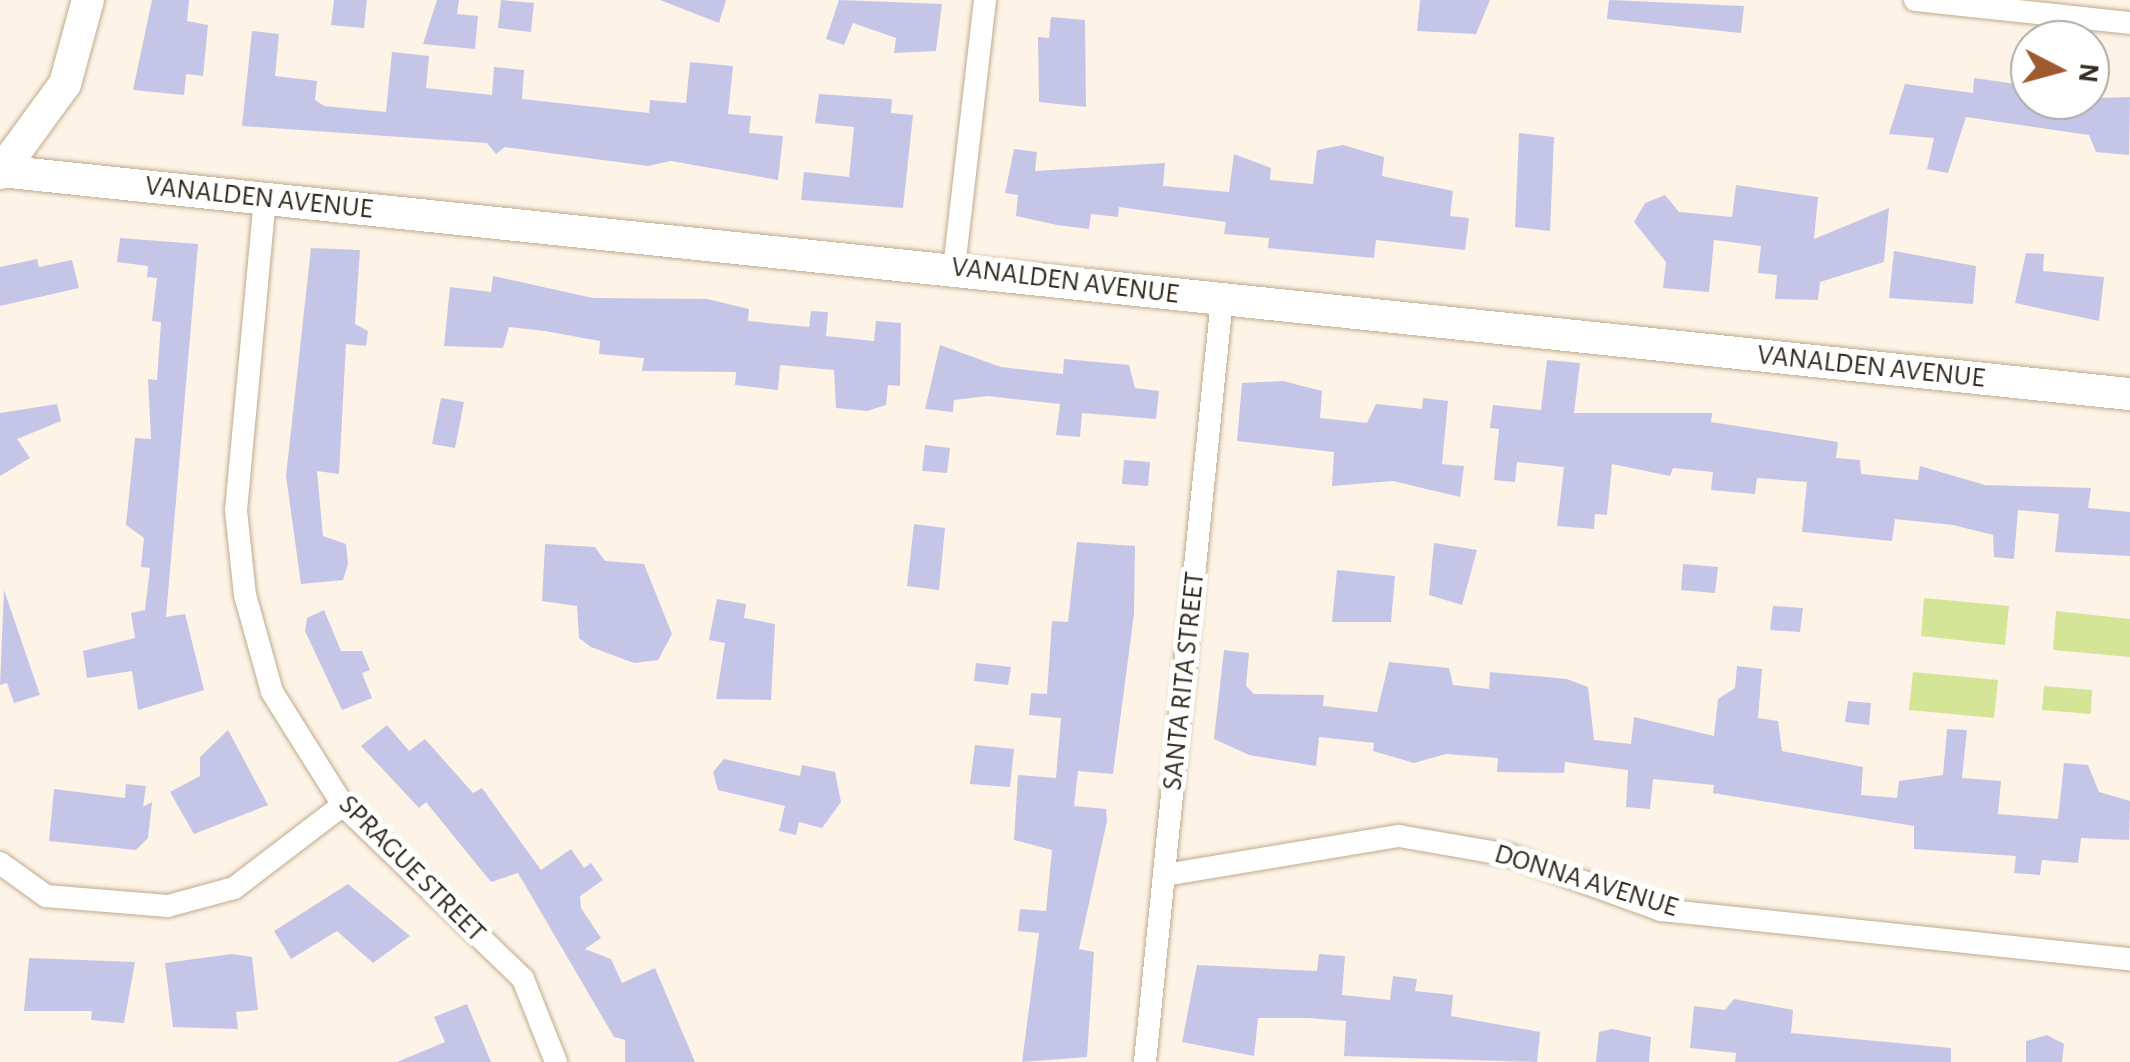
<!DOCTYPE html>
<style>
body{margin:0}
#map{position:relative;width:2130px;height:1062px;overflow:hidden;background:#fdf4e7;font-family:"Alegreya Sans",sans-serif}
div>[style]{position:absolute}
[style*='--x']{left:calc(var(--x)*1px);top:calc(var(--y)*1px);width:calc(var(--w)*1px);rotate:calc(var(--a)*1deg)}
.green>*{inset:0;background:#d4e597}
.building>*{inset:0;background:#c5c5e8}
.roads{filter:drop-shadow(0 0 2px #c0aa8b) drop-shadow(0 0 2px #c0aa8b)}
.street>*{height:22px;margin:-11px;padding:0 11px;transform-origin:11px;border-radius:11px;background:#fff}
.secondary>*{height:32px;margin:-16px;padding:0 16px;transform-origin:16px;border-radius:16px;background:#fff}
span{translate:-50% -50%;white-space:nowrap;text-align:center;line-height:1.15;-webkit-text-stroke:10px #fff;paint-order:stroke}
.street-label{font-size:28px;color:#352c20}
.north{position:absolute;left:2010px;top:20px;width:100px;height:100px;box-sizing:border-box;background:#fff;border:2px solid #aeaba6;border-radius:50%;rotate:96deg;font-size:28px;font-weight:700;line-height:40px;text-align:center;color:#352c20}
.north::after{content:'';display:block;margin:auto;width:35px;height:45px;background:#9f592f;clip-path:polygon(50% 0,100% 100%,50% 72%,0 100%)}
</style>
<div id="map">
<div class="green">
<div style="clip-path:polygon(1924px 598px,2009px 606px,2005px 645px,1921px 636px)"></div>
<div style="clip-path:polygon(2056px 611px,2130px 619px,2130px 657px,2053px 650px)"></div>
<div style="clip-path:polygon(1913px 672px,1998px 680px,1994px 718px,1909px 710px)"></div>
<div style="clip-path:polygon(2044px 686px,2092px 690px,2091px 714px,2042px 710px)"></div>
</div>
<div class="building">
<div style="clip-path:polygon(152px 0,189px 0,187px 21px,208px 25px,203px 76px,186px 74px,184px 95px,133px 90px)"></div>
<div style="clip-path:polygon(334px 0,367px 0,364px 28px,331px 25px)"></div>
<div style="clip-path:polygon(437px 0,459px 0,457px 14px,478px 16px,475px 49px,423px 44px)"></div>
<div style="clip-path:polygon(501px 0,534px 3px,531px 32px,498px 28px)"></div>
<div style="clip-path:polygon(660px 0,726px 0,719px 23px)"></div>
<div style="clip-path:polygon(839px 0,942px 4px,936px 51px,894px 53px,896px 38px,853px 23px,844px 45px,826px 39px)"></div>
<div style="clip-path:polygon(1420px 0,1490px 0,1476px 34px,1417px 31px)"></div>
<div style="clip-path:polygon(1609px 0,1744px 6px,1741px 33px,1607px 19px)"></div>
<div style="clip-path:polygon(1051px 17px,1085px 20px,1086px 107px,1039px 102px,1038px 37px,1049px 38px)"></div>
<div style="clip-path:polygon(252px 31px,279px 34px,275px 76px,317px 81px,315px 100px,324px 106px,386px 112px,392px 52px,429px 56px,426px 88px,492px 95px,494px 67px,524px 70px,522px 99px,649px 113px,650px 100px,686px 103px,690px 62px,733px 66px,728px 114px,751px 116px,749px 133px,783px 136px,778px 180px,671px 161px,648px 166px,505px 147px,496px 154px,487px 143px,242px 126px)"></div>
<div style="clip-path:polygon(1974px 78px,2030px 86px,2030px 100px,2130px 97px,2129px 155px,2096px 152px,2089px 135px,1966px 117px,1948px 173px,1927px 169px,1934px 138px,1889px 134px,1905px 84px,1973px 93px)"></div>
<div style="clip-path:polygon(819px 94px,892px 99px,891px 113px,913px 115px,903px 208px,801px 200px,804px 172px,849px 177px,854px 127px,815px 123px)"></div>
<div style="clip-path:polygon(1519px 133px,1554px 137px,1550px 231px,1515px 227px)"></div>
<div style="clip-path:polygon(1343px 145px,1384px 157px,1382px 176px,1453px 191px,1450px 216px,1469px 218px,1465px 250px,1376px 240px,1374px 258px,1268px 248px,1269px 238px,1224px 234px,1226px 222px,1119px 207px,1118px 217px,1091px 214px,1089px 229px,1057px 225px,1016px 216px,1018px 195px,1005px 193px,1014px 149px,1037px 152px,1035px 171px,1165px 163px,1163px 186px,1229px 192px,1234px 154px,1271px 168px,1270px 180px,1313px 184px,1317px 150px)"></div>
<div style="clip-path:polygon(1736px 185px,1818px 197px,1814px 239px,1889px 208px,1884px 262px,1820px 282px,1818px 300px,1775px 299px,1777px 275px,1758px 273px,1761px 246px,1714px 240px,1709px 292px,1663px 288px,1666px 262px,1634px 222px,1645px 203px,1665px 195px,1679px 212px,1732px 217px)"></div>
<div style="clip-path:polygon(120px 238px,198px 244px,166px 617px,185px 614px,204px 690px,138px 710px,132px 671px,87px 678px,83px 651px,135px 638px,131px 613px,145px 610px,150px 568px,141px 567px,144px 538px,126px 525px,135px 438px,151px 439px,148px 379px,157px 380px,161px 322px,152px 321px,157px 278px,147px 277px,148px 266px,117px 262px)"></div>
<div style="clip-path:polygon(311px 248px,360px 250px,355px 324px,368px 331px,366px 346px,346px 344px,339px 474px,317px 471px,323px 536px,346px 544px,348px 564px,343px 580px,301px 584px,286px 476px)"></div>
<div style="clip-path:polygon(1894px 251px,1976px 266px,1973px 304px,1889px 298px)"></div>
<div style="clip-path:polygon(2026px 253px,2044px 254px,2043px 271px,2104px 277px,2099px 321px,2015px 303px)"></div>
<div style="clip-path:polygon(37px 259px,39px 267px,72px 260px,79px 288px,0 306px,0 267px)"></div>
<div style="clip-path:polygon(493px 276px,593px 298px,707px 299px,749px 309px,748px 321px,809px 327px,811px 311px,828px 312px,826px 336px,874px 341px,876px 321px,901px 323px,900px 386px,888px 385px,886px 405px,867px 411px,836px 408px,834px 370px,780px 365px,778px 390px,735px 385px,736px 372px,642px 371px,644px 358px,599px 354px,600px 341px,545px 331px,509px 327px,503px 348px,444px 346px,450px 287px,491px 292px)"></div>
<div style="clip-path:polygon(940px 345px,1001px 367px,1063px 374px,1064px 359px,1129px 365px,1135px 388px,1159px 391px,1156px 419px,1082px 413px,1080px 437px,1056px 435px,1060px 404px,987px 396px,954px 400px,953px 412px,925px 409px)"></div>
<div style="clip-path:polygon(1547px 360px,1580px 363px,1574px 413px,1712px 413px,1711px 422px,1838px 442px,1836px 458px,1860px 460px,1861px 474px,1918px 480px,1920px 466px,1985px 485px,2091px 488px,2088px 508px,2130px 512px,2130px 556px,2055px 552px,2059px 514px,2018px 510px,2014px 559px,1994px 557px,1993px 535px,1953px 525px,1895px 519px,1892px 541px,1802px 532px,1807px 482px,1757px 478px,1755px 494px,1711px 490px,1713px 472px,1673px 468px,1670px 476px,1612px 464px,1607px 515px,1595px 514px,1594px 529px,1557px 526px,1564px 467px,1517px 462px,1515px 482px,1494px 480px,1499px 429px,1490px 428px,1493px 405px,1541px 410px)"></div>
<div style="clip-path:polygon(1283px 381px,1322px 391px,1320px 418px,1367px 423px,1376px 404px,1422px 409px,1423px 398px,1448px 401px,1442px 464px,1464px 466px,1460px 497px,1393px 481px,1332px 486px,1334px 452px,1237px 441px,1242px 383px)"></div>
<div style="clip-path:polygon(441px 398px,464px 402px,455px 448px,432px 444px)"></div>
<div style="clip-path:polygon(57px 404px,61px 421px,17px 439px,30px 458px,0 476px,0 413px)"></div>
<div style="clip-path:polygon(925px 445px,950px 448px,947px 473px,922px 471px)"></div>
<div style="clip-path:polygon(1124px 460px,1150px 462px,1148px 486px,1122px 484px)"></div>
<div style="clip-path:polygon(914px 524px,945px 528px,939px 590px,907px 586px)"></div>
<div style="clip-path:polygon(1077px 542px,1135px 546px,1134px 614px,1113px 774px,1078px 771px,1074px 806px,1106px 809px,1107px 821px,1079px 949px,1094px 952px,1087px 1057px,1022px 1062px,1039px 933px,1018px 931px,1020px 909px,1046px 911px,1052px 850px,1014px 840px,1018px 775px,1056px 778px,1061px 718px,1029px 715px,1031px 693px,1047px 694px,1052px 621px,1068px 622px)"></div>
<div style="clip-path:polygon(1434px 543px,1477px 550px,1462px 605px,1429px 595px)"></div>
<div style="clip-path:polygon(545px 544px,595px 547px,605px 561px,644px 564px,672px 634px,658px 660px,634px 663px,591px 647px,579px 638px,577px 606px,542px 601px)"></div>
<div style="clip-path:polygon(1683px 564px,1718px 567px,1715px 593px,1681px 590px)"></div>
<div style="clip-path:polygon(1337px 570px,1395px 576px,1391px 622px,1332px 622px)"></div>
<div style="clip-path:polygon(4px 590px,40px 695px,14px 703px,7px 683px,0 685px)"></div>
<div style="clip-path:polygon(717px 599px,746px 604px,744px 618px,775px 624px,771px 700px,716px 699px,725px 643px,709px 640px)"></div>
<div style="clip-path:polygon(1773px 606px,1803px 608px,1800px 632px,1770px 630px)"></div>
<div style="clip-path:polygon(324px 610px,341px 651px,362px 651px,370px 670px,362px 673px,372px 698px,342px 710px,305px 631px,307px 618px)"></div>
<div style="clip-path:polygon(1224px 650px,1249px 653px,1246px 686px,1254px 694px,1324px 695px,1323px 706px,1377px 712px,1389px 662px,1449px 668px,1453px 685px,1489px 689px,1490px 672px,1567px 679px,1588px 687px,1594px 740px,1631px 744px,1634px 717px,1714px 736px,1718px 699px,1735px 688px,1737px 666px,1762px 669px,1758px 718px,1778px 721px,1782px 751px,1863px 767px,1861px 795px,1897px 798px,1899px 781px,1943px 775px,1947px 729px,1967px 730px,1962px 778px,2001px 781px,1998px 814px,2058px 819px,2064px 763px,2088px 765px,2099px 792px,2130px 801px,2129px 840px,2081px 838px,2078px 863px,2042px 860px,2040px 875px,2014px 873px,2016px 856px,1914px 849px,1914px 826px,1713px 793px,1714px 785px,1653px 779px,1650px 809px,1626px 807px,1628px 770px,1565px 762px,1564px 773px,1497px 772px,1498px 758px,1446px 754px,1414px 763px,1373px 751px,1374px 743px,1319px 737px,1316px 766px,1249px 755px,1214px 739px)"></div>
<div style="clip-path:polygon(976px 663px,1011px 667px,1008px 685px,974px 681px)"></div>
<div style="clip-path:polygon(1848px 701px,1871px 703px,1869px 725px,1845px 722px)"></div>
<div style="clip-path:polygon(387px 725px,409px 751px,425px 739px,473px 793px,482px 788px,541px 870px,571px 849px,584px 868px,591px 863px,603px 880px,580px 896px,581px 908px,601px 938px,585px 949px,611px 959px,622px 983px,655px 968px,695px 1062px,625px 1062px,625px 1040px,614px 1037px,518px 873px,491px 882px,426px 802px,419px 808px,361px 746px)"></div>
<div style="clip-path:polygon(228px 730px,268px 805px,194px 834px,170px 792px,200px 776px,200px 757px)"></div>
<div style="clip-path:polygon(975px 745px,1014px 749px,1010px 787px,970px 784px)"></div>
<div style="clip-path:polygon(724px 759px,800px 776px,802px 765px,835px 772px,841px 802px,822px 828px,799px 822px,796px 835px,779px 831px,785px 806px,718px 790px,713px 772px)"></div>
<div style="clip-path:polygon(126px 784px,146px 786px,143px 807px,152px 802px,148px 838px,136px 850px,49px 841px,54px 789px,125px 798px)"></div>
<div style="clip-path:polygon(348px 884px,410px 936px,373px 963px,337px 931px,291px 959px,274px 931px)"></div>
<div style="clip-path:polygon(232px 954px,252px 957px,258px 1010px,236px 1012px,238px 1029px,173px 1027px,165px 963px)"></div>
<div style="clip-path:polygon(1319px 954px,1345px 956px,1342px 995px,1390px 1000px,1393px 976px,1417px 979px,1415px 991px,1453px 995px,1451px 1016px,1540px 1032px,1537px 1062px,1344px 1056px,1346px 1021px,1308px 1018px,1258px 1018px,1254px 1056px,1182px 1042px,1197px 965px,1317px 971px)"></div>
<div style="clip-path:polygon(29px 958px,135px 962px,124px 1023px,91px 1020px,92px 1011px,24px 1011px)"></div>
<div style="clip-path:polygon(1734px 999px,1793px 1010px,1791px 1033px,1951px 1048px,1951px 1062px,1735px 1062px,1736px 1053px,1690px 1048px,1694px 1006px,1725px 1010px)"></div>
<div style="clip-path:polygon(467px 1004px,491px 1062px,397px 1062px,445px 1042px,434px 1017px)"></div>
<div style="clip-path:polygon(1612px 1029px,1651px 1037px,1649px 1062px,1596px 1062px,1599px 1032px)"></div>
<div style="clip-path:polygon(2047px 1035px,2064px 1044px,2062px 1062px,2026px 1062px,2026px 1041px)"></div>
</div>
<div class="roads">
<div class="street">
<div style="--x:1915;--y:0;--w:216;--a:6.1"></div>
<div style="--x:265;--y:198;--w:313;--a:95.3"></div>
<div style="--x:236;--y:510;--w:85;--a:84"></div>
<div style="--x:245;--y:595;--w:101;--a:74.4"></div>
<div style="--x:272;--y:692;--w:133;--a:57.9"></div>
<div style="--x:343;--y:805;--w:250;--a:44"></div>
<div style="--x:523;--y:979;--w:89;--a:68.3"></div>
<div style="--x:954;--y:268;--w:270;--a:-83.4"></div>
<div style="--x:0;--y:863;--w:57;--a:35.7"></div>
<div style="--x:46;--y:896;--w:122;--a:4.7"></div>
<div style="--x:168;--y:906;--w:68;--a:-15.3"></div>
<div style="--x:234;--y:888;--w:137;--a:-37.3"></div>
<div style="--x:1165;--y:875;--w:237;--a:-9.5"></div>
<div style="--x:1399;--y:836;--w:112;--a:9.8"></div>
<div style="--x:1509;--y:855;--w:162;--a:19.9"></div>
<div style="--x:1661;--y:910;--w:472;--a:6"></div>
<div style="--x:1145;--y:1062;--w:767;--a:-84.24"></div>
</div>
<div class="secondary">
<div style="--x:0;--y:171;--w:2142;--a:5.98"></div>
<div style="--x:0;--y:173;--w:110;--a:-53.9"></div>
<div style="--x:65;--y:84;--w:87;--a:-74.7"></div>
</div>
</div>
<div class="street-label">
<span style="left:259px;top:198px;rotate:6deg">VANALDEN AVENUE</span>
<span style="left:1065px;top:281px;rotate:7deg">VANALDEN AVENUE</span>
<span style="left:1871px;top:367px;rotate:6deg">VANALDEN AVENUE</span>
<span style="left:1184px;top:681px;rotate:-84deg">SANTA RITA STREET</span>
<span style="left:412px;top:869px;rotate:45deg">SPRAGUE STREET</span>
<span style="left:1586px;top:881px;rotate:17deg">DONNA AVENUE</span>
</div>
<div class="north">N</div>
</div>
